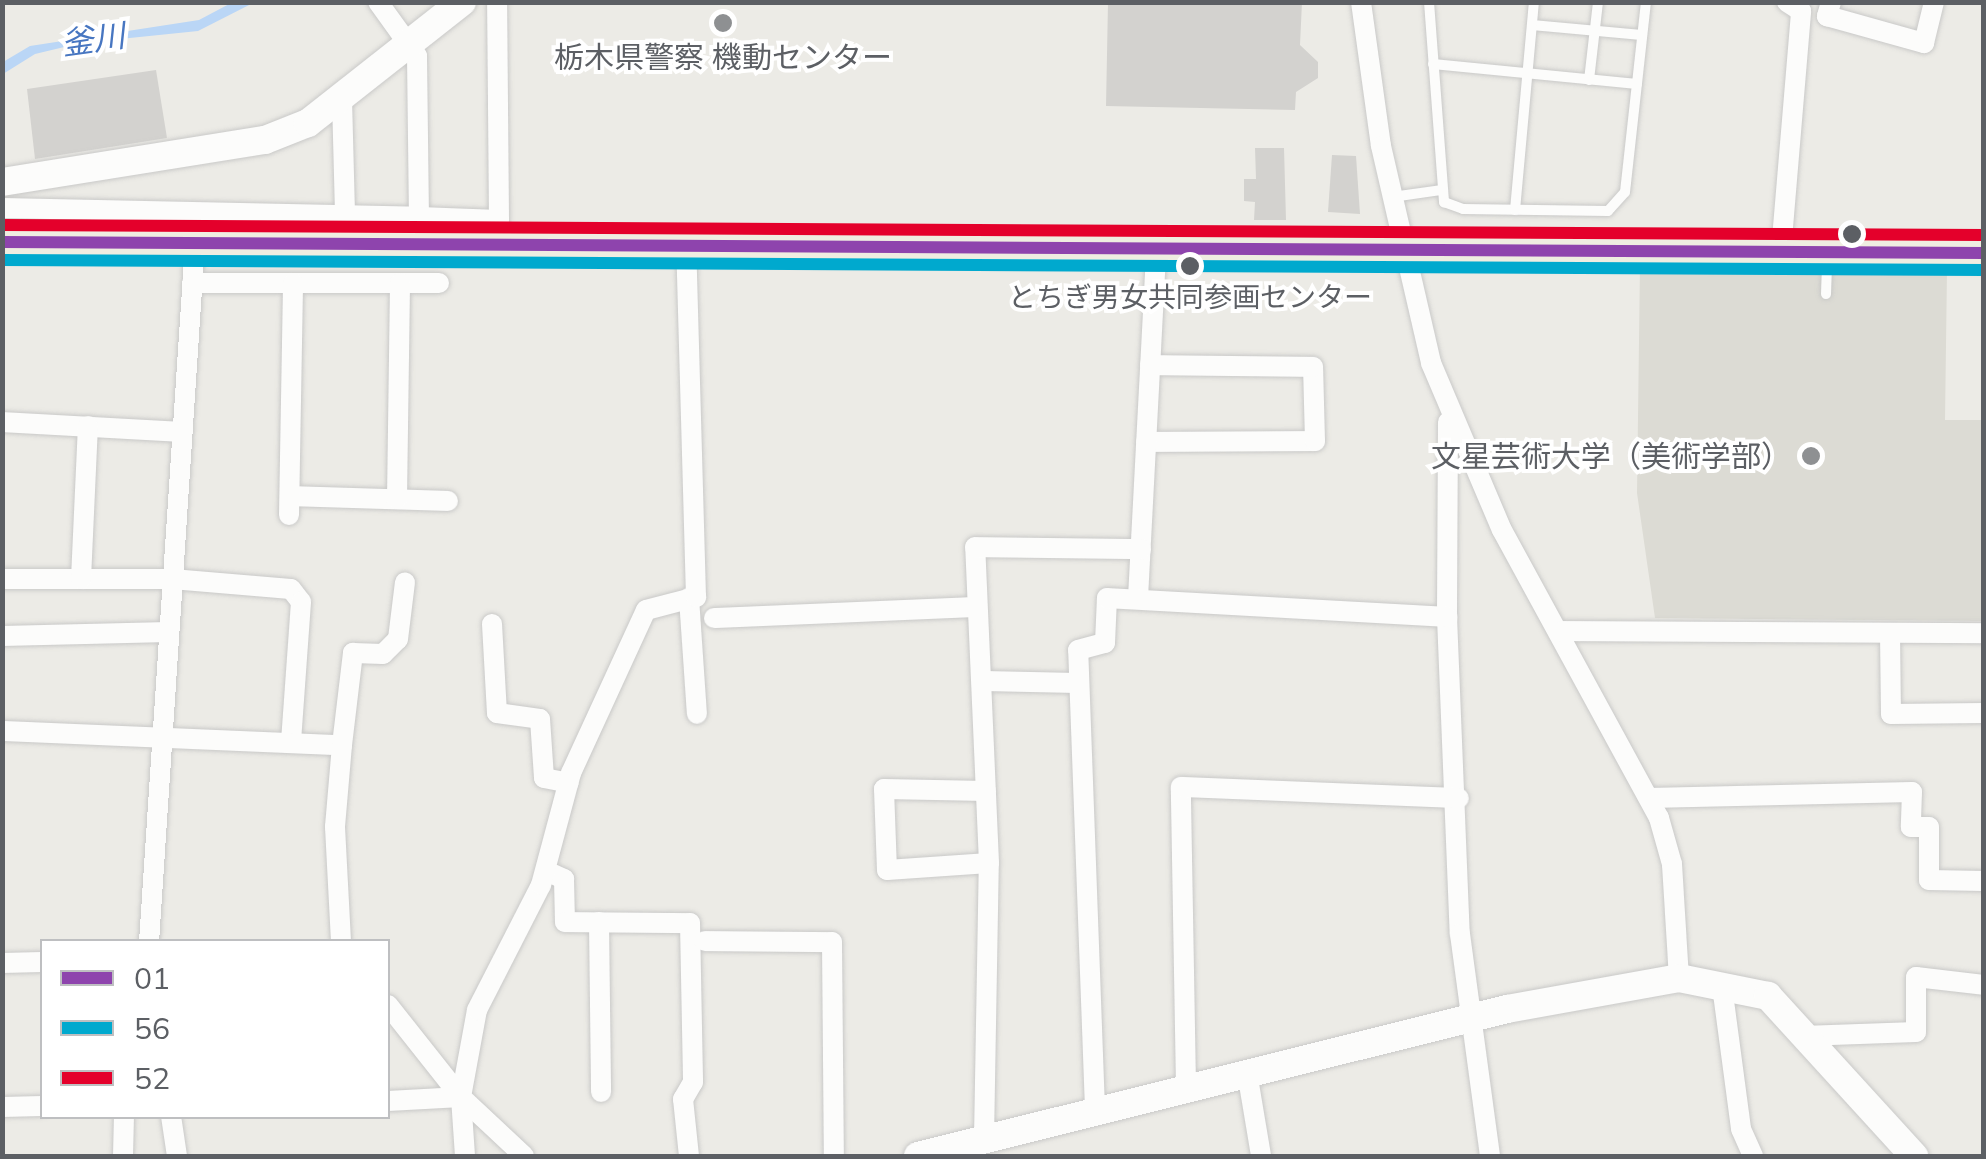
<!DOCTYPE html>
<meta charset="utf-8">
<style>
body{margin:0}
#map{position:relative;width:1986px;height:1159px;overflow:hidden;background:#ecebe6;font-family:Mulish,"Noto Sans JP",sans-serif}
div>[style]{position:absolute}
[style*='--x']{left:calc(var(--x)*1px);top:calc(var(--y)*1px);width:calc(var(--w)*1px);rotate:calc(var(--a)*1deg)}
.education>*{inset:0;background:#dcdbd4}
.water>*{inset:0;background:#bad6f6}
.building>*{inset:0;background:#d3d2cf}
.roads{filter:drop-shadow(0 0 2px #c9c9c8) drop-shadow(0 0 2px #c9c9c8)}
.lane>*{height:10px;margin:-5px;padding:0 5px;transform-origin:5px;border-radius:5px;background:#fcfcfb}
.street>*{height:20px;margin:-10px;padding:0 10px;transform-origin:10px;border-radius:10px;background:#fcfcfb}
.secondary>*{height:28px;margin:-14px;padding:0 14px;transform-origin:14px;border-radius:14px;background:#fcfcfb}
.highway>*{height:35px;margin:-17.5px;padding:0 17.5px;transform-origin:17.5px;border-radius:17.5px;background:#efede1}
.bus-1>*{height:12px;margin:-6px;padding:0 6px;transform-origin:6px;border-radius:6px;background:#8e44ad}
.bus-2>*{height:12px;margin:-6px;padding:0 6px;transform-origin:6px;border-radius:6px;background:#00a9ce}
.bus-3>*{height:12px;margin:-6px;padding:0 6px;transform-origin:6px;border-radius:6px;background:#e4002b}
.dots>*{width:28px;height:28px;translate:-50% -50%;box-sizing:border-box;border:5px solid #fff;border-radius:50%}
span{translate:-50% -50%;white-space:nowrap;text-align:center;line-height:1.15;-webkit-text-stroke:8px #fff;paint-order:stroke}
.bus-label{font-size:28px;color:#5c5f64}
.poi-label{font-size:30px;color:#5c5f64}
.right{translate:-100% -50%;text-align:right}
.water-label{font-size:32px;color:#4776c1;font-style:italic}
.frame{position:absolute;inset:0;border:5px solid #5c5f64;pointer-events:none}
.legend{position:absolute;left:40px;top:939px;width:350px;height:180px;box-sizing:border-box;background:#fff;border:2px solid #bebfc1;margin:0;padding:12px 18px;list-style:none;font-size:30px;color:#5c5f64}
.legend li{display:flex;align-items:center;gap:20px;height:50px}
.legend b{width:50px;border:2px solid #bebfc1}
</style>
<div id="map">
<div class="education">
<div style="clip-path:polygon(1640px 265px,1947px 271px,1945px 420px,1983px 420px,1983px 621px,1655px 618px,1637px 493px)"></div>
</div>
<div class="water">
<div style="clip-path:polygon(233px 2px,253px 3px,198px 31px,81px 43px,35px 54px,3px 74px,3px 62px,30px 46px,199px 20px)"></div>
</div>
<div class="building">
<div style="clip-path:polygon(1108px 2px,1302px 2px,1300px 45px,1318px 62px,1318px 78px,1296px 92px,1295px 110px,1106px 106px)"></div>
<div style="clip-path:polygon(156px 70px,167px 138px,35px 159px,27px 89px)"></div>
<div style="clip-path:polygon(1255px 148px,1284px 148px,1286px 220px,1254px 220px,1255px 202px,1244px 201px,1244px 179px,1256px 179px)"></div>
<div style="clip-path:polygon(1332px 155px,1356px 156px,1360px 214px,1328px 212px)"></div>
</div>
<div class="roads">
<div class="lane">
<div style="--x:1429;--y:2;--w:201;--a:85.7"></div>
<div style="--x:1444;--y:202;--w:20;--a:20"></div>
<div style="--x:1463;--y:209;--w:145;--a:0.8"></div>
<div style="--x:1608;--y:211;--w:25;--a:-48"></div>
<div style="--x:1625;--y:192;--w:191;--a:-83.7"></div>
<div style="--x:1532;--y:25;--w:110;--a:5.2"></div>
<div style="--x:1433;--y:64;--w:205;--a:5.6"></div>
<div style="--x:1589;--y:80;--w:79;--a:-83.4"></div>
<div style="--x:1392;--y:197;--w:49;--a:-8.1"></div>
<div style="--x:1515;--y:210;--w:209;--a:-84.8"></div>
<div style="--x:1826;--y:294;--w:37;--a:-88"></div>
</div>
<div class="street">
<div style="--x:378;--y:2;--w:67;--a:54.2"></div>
<div style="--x:417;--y:56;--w:161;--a:89.3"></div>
<div style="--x:419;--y:217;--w:80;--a:2.1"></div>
<div style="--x:499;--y:220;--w:218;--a:-90.5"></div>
<div style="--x:1361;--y:2;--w:145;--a:82.1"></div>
<div style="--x:1381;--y:146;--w:223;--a:77"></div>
<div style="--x:1431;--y:363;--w:181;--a:67"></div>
<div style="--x:1502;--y:530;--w:328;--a:61.4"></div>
<div style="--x:1659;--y:818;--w:48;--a:74.2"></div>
<div style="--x:1672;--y:864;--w:114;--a:86.5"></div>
<div style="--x:1831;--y:2;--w:15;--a:106"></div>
<div style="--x:1827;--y:16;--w:101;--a:15.6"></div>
<div style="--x:1924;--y:43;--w:42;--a:-76.3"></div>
<div style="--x:342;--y:99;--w:117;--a:88.5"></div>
<div style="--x:2;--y:208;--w:417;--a:1.2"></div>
<div style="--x:1781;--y:251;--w:241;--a:-85.2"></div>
<div style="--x:1801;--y:11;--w:17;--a:-147"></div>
<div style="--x:192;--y:283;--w:247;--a:0"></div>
<div style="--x:2;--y:422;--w:180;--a:3.2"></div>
<div style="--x:1448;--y:422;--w:195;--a:90.3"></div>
<div style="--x:1447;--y:617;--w:317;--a:87.7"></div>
<div style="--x:1460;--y:934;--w:224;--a:82.3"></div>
<div style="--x:1146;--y:442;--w:169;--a:-0.3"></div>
<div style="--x:1315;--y:441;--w:74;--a:-91.5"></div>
<div style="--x:1313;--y:367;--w:163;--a:-179.3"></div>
<div style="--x:290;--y:496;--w:158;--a:1.8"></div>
<div style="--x:397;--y:499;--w:216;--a:-89.2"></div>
<div style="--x:289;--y:515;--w:232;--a:-89"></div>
<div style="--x:2;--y:579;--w:170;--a:0"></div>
<div style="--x:172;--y:579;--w:119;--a:4.8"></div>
<div style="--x:291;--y:589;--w:16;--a:52"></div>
<div style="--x:301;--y:602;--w:140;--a:94.1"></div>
<div style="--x:81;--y:579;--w:153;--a:-87.4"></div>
<div style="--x:689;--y:598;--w:116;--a:86.1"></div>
<div style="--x:1138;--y:598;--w:347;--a:-87"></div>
<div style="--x:714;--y:618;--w:263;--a:-2.4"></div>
<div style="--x:492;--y:624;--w:89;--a:86.8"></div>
<div style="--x:497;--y:713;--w:43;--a:7.9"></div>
<div style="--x:540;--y:719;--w:59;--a:86.1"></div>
<div style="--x:544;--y:778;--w:25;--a:11"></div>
<div style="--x:1562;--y:631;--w:422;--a:0.3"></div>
<div style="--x:1890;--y:633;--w:81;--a:89.3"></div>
<div style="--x:1891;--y:714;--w:93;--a:-0.6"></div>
<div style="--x:2;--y:636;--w:167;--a:-1.4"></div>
<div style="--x:982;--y:681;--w:97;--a:1.2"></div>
<div style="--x:2;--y:731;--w:340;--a:2.4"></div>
<div style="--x:342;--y:745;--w:82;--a:94.9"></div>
<div style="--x:335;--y:827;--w:115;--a:87"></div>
<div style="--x:342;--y:745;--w:93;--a:-83.2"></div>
<div style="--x:353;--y:653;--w:30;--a:2"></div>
<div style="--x:383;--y:654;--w:21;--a:-45"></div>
<div style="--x:398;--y:639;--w:57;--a:-83"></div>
<div style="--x:986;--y:791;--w:102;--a:-178.9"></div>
<div style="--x:884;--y:789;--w:81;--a:87.9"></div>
<div style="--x:887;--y:870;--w:102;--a:-3.9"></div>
<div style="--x:1649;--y:798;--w:263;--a:-1.3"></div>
<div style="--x:1912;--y:792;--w:35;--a:92"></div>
<div style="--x:1911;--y:827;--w:18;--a:0"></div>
<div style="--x:1929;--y:827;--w:53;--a:90"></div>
<div style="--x:1929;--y:880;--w:55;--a:1"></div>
<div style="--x:546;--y:871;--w:20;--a:24"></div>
<div style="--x:564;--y:879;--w:43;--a:88.7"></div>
<div style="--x:565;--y:922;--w:125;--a:0.5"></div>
<div style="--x:690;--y:923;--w:159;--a:88.9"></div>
<div style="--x:693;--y:1082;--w:20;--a:120"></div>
<div style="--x:683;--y:1099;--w:57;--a:84"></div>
<div style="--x:599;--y:922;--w:170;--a:89.3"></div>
<div style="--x:705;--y:941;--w:127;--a:0.5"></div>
<div style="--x:832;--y:942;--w:214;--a:89.5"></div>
<div style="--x:149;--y:942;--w:700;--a:-86.23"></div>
<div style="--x:2;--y:963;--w:40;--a:-1.4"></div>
<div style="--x:1722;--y:986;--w:144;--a:82.4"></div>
<div style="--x:1741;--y:1129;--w:30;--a:66"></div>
<div style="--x:388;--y:1005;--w:117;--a:51.6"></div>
<div style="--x:461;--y:1097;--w:86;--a:43.1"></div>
<div style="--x:1803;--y:1036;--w:113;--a:-2"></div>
<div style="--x:1916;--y:1032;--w:55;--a:-90"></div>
<div style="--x:1916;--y:977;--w:68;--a:6.7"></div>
<div style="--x:1247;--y:1072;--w:85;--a:80.5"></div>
<div style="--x:1186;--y:1086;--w:299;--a:-91"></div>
<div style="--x:1181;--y:787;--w:278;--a:2.3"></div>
<div style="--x:388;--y:1101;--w:73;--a:-3.1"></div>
<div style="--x:2;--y:1107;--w:40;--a:-1.4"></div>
<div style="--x:1095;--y:1109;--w:459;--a:-92.1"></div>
<div style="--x:1078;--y:650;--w:28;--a:-15"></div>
<div style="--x:1105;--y:643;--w:45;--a:-87.5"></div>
<div style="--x:1107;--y:598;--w:341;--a:3.2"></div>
<div style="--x:171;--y:1116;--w:40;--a:81.5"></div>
<div style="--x:984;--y:1139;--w:276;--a:-89"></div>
<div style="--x:989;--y:863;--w:316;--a:-92.5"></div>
<div style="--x:975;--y:547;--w:166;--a:0.7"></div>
<div style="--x:123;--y:1156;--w:40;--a:-88.6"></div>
<div style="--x:465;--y:1156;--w:59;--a:-93.9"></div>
<div style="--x:461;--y:1097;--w:88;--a:-79.6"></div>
<div style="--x:477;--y:1010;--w:140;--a:-62.9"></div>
<div style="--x:541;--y:885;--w:116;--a:-75"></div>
<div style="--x:571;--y:773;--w:179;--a:-65.3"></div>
<div style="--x:646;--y:610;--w:52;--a:-14.6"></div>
<div style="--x:696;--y:597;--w:350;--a:-91.6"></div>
</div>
<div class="secondary">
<div style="--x:2;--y:182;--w:266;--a:-9.1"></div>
<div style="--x:265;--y:140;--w:46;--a:-21.6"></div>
<div style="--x:308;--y:123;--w:196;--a:-38.2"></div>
<div style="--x:918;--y:1156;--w:607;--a:-14.01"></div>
<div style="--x:1507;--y:1009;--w:175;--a:-10.2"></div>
<div style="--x:1679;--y:978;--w:91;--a:11.4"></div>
<div style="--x:1768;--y:996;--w:217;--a:47.6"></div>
</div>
<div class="highway">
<div style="--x:2;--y:242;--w:1982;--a:0.32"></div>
</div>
</div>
<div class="bus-1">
<div style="--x:2;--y:242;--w:1982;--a:0.32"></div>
</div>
<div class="bus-2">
<div style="--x:2;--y:260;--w:1982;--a:0.29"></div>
</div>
<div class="bus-3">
<div style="--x:2;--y:225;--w:1982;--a:0.29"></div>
</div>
<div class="dots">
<div style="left:723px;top:23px;background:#8e9092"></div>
<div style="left:1852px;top:234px;background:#5c5f64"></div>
<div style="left:1190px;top:266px;background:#5c5f64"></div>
<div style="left:1811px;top:456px;background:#8e9092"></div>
</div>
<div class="bus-label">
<span style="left:1190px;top:297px">とちぎ男女共同参画センター</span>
</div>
<div class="poi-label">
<span style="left:723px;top:57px">栃木県警察 機動センター</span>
<span class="right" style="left:1791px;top:456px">文星芸術大学（美術学部）</span>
</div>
<div class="water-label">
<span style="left:93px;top:39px;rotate:-8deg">釜川</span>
</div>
<div class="frame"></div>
<ul class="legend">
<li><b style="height:12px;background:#8e44ad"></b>01</li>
<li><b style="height:12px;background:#00a9ce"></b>56</li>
<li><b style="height:12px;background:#e4002b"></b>52</li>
</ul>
</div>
